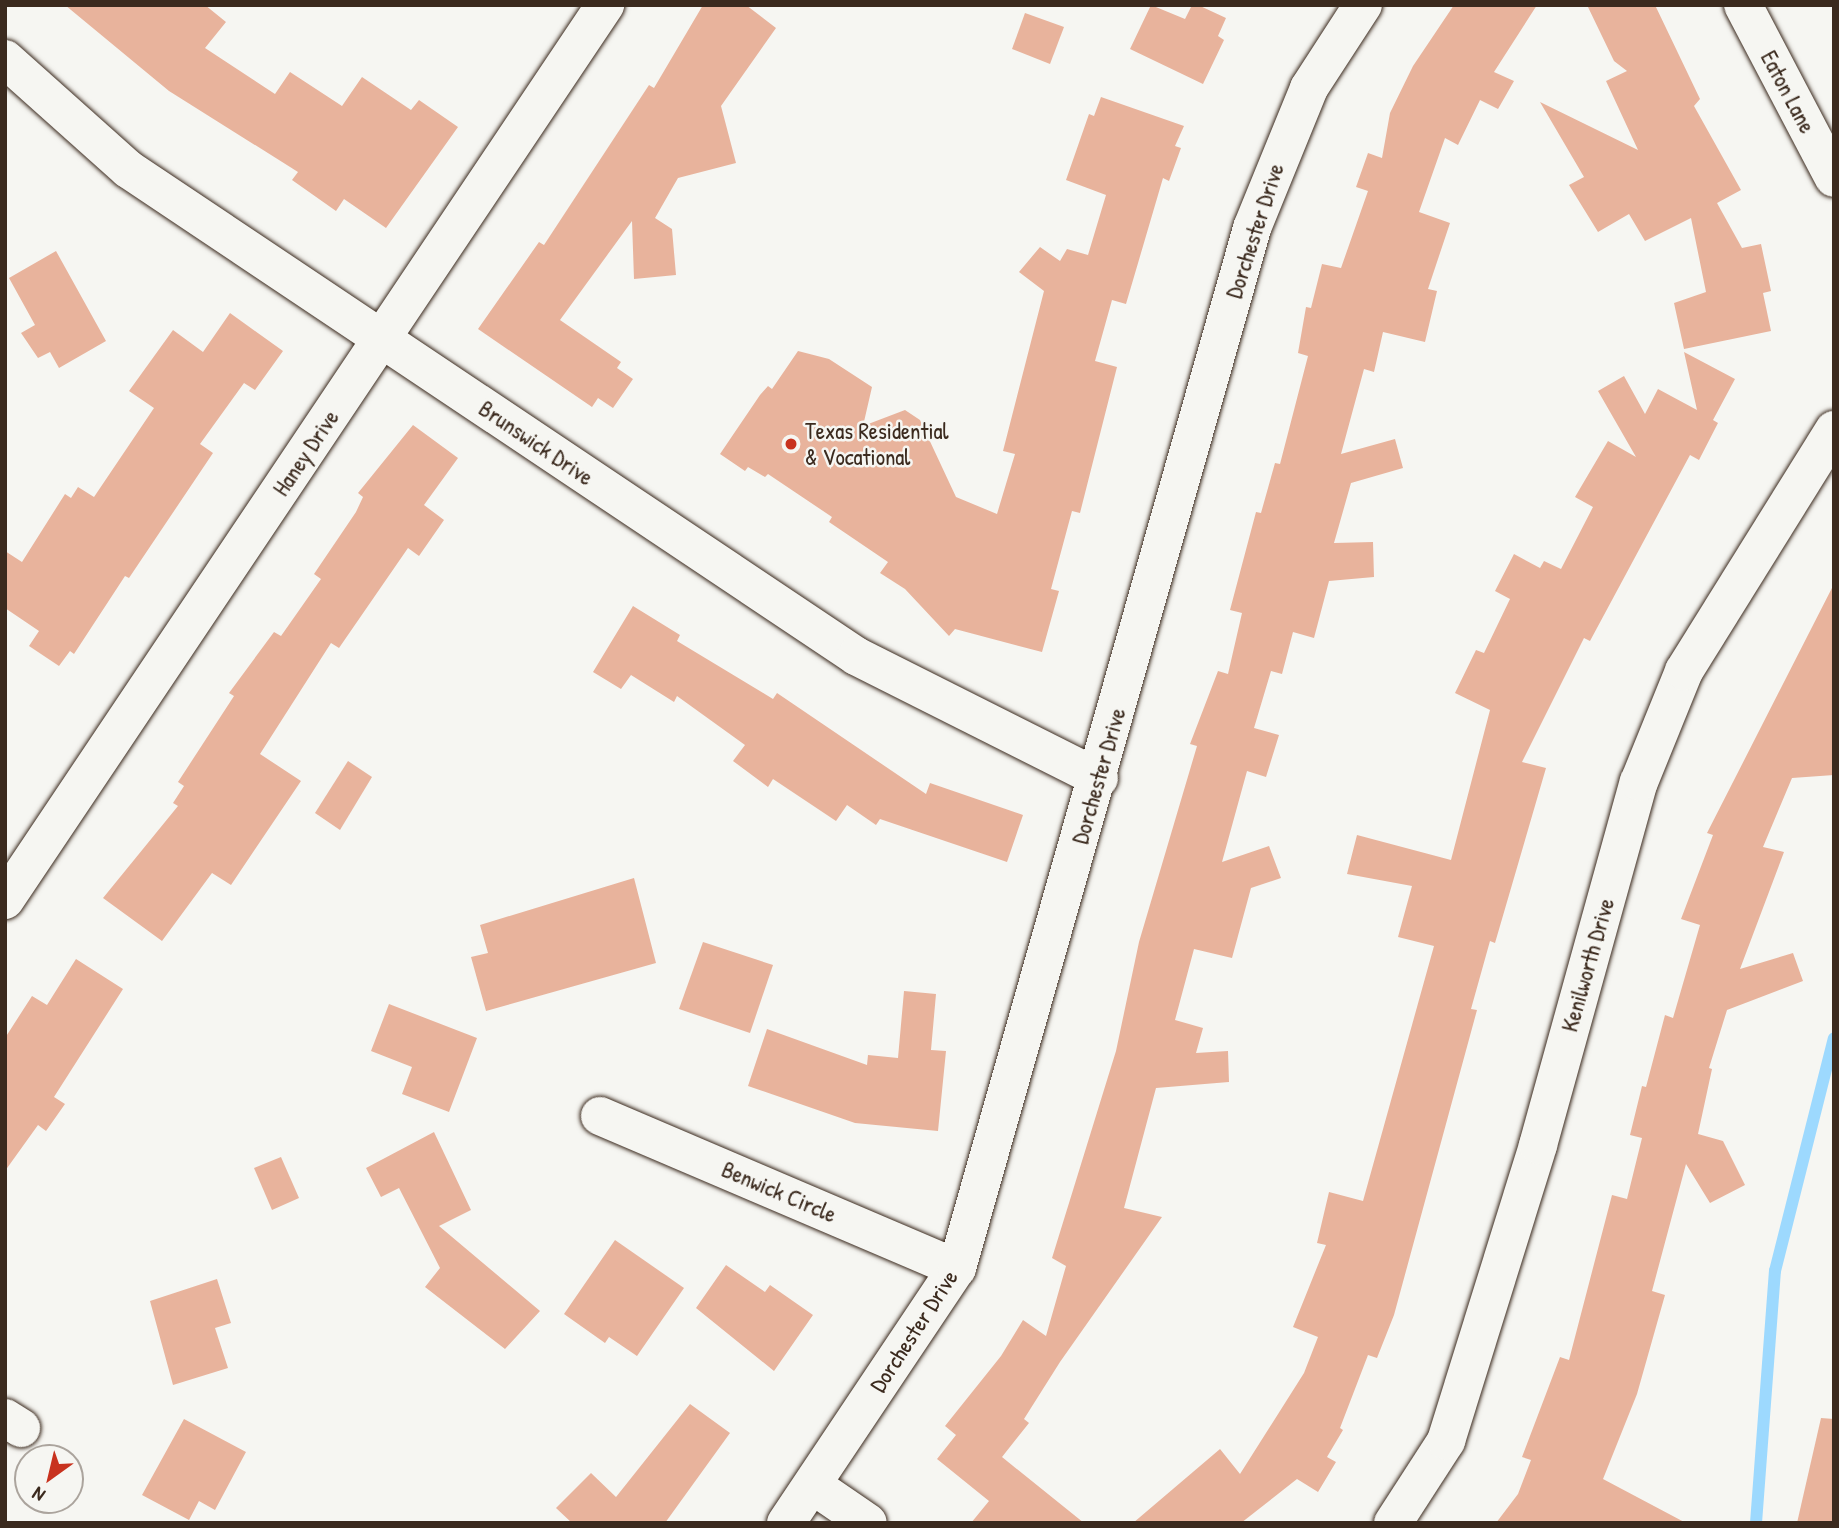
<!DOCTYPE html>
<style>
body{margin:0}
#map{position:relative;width:1839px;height:1528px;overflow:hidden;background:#f6f6f2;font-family:"Patrick Hand",sans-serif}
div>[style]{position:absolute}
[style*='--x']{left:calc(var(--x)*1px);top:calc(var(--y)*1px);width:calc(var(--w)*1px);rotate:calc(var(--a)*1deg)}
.stream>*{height:12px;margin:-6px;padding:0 6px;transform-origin:6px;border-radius:6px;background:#9dd9fe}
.building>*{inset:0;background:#e8b39c}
.roads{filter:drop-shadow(0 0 2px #3b2a1e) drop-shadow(0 0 2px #3b2a1e)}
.minor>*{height:38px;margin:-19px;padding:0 19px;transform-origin:19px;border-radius:19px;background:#f6f6f2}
.dots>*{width:19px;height:19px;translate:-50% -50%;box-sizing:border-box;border:4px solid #f6f6f2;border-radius:50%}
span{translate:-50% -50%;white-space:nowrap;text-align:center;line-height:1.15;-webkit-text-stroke:5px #f6f6f2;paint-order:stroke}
.street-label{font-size:23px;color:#3b2a1e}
.poi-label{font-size:23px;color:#3b2a1e}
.left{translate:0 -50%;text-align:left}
.frame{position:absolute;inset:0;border:7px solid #3b2a1e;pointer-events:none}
.north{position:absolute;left:14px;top:1444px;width:70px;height:70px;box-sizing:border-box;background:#f6f6f2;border:2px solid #aba49d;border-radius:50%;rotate:214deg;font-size:19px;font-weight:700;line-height:28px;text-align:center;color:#3b2a1e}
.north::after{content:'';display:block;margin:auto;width:24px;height:32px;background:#c8321e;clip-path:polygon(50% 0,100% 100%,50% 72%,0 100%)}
</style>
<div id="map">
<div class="stream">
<div style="--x:1756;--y:1523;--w:253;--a:-85.7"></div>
<div style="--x:1775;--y:1271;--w:240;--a:-75.8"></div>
</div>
<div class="building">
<div style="clip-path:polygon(65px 5px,205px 5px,226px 22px,205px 48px,275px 94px,290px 72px,342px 106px,362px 77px,411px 110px,419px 100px,458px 127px,386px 228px,344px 199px,336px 211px,292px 180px,298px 172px,169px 91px)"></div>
<div style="clip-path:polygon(703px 5px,746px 5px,776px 28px,721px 106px,736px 163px,678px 178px,655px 218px,672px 229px,676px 275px,634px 279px,632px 221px,560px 320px,621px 362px,617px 368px,633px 379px,613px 408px,598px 398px,592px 407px,478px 329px,539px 242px,544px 245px,649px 85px,654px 88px)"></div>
<div style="clip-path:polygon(1151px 5px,1185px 19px,1192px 5px,1198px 5px,1226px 18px,1218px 36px,1224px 40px,1203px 84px,1130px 49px)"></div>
<div style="clip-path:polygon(1454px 5px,1537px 5px,1494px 72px,1514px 81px,1498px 109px,1480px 100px,1458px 145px,1445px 138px,1419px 212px,1450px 223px,1428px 289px,1437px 291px,1425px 342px,1383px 332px,1374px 372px,1364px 369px,1341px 454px,1395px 439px,1403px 468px,1351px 483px,1334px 543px,1373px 542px,1374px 577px,1329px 581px,1314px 638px,1293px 632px,1282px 674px,1271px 671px,1254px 728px,1279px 735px,1266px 777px,1247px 771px,1222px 862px,1269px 846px,1281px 878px,1251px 888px,1232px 958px,1194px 949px,1175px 1020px,1203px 1028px,1196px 1053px,1228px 1051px,1229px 1082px,1156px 1088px,1124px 1208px,1162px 1217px,1060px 1362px,1024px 1419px,1029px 1423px,1002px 1457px,1084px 1523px,971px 1523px,989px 1501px,937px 1459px,956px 1435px,945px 1426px,1001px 1356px,1023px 1320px,1046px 1336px,1066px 1266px,1052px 1258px,1116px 1051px,1139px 942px,1197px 746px,1190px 744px,1218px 671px,1228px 674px,1242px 613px,1230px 610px,1256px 512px,1261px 513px,1275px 463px,1280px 464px,1308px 356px,1298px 353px,1306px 307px,1311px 308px,1322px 264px,1341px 268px,1368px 191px,1356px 187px,1368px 153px,1382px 158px,1390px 113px,1413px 66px)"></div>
<div style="clip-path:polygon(1587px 5px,1655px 5px,1700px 99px,1694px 106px,1741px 190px,1717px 203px,1742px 248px,1761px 244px,1771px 291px,1763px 293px,1771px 331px,1684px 349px,1674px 303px,1706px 292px,1691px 218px,1645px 241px,1629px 214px,1598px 232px,1569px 185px,1584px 177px,1540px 102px,1638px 150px,1606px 81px,1627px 71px,1614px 61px)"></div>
<div style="clip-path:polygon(1025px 13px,1064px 27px,1050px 64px,1012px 49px)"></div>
<div style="clip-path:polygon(1101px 97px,1184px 126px,1175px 146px,1181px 148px,1169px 181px,1163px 178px,1126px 304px,1112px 300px,1095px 361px,1117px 367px,1080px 513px,1072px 511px,1051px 589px,1059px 591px,1042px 652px,955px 629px,949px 636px,905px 589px,880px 573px,888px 562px,829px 522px,832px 517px,768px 474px,765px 477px,748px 467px,745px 471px,720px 454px,760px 395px,768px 386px,772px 389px,798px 351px,829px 359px,872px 387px,863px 426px,905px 410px,920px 420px,956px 497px,997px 514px,1015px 454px,1003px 451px,1044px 291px,1019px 272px,1040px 247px,1060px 261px,1067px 249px,1088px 255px,1106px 195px,1066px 180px,1089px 114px,1094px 116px)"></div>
<div style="clip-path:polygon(56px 251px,106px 341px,59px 368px,50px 352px,38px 358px,21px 333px,35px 325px,9px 278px)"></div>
<div style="clip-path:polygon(230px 313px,283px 351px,255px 390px,244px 383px,200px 444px,213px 453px,129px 578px,125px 576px,74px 654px,70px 651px,59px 666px,29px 646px,39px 631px,5px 608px,5px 551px,22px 562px,65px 494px,71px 498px,78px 487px,94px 497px,154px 408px,129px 391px,173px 330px,203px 352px)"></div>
<div style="clip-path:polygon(1684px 352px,1735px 379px,1713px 420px,1718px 423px,1699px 460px,1690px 455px,1590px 641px,1584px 638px,1522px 762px,1546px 768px,1495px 943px,1490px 941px,1471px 1009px,1477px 1010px,1394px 1315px,1377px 1358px,1368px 1355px,1340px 1428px,1343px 1430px,1327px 1457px,1336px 1462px,1318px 1492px,1297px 1479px,1241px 1523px,1133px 1523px,1220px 1449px,1240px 1474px,1304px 1373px,1318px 1337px,1293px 1327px,1326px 1245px,1317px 1243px,1329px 1192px,1363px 1201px,1434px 946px,1398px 937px,1412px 886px,1347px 874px,1357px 835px,1451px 860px,1490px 710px,1455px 693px,1476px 650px,1484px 653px,1510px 599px,1495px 591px,1514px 554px,1540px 568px,1544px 561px,1561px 569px,1593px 507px,1575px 497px,1608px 441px,1636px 457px,1598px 391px,1624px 376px,1645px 414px,1658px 389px,1697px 410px)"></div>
<div style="clip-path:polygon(413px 425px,458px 458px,424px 505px,444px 520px,419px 556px,408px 548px,339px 648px,331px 643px,260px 754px,301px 781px,231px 885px,212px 873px,162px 941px,103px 898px,178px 806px,173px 803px,184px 786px,178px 782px,234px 696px,229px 693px,274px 632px,281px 636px,321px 579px,314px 574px,356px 512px,363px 497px,358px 493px)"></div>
<div style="clip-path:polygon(1834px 584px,1834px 775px,1792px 778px,1763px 847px,1784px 852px,1740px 969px,1793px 953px,1803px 981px,1727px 1010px,1709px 1068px,1712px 1069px,1698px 1134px,1723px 1141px,1745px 1185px,1710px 1203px,1686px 1164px,1652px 1291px,1665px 1295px,1637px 1394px,1603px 1479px,1686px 1523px,1496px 1523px,1518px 1494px,1531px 1460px,1522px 1457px,1560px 1357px,1569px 1360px,1612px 1195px,1627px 1199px,1642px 1138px,1630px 1135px,1642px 1086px,1646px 1087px,1665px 1015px,1673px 1018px,1700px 925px,1681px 919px,1713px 835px,1707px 833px)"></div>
<div style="clip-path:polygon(633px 606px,680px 635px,677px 641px,773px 699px,777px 693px,926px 794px,930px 783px,1023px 815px,1007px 862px,880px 819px,876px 825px,847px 805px,836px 821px,773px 779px,768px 787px,733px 761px,745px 745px,677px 696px,674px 702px,631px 675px,621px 689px,593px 672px)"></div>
<div style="clip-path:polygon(348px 761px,372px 777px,340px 830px,315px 813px)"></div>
<div style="clip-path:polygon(634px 878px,656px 963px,486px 1011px,471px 957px,488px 953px,480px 925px)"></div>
<div style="clip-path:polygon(703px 942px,773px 965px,750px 1033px,679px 1009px)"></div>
<div style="clip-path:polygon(76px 959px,123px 989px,54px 1097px,65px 1104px,46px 1131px,38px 1125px,5px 1171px,5px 1038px,32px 996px,47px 1005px)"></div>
<div style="clip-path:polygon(904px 991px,936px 994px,931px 1050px,946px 1051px,938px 1131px,855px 1123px,748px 1086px,767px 1029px,867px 1065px,868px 1055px,898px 1058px)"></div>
<div style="clip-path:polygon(389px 1004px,477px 1038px,449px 1112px,402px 1094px,412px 1067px,371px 1051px)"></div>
<div style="clip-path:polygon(434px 1132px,471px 1210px,439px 1226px,540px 1311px,505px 1349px,425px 1287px,440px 1268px,399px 1188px,381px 1197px,366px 1168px)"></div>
<div style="clip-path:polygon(281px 1157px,299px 1198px,272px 1210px,254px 1168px)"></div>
<div style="clip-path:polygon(615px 1240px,684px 1288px,637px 1356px,609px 1337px,605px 1343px,564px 1314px)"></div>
<div style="clip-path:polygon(726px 1265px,765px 1292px,770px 1285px,813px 1315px,774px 1371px,696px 1308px)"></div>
<div style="clip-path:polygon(217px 1279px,231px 1323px,215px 1328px,228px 1368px,173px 1385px,150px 1301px)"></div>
<div style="clip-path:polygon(690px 1404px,730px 1433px,665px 1523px,572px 1523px,556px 1508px,591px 1473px,616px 1497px)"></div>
<div style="clip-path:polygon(1821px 1418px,1834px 1419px,1834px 1523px,1797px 1523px)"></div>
<div style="clip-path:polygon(184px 1419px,246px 1452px,215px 1510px,199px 1501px,189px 1520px,142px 1495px)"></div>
</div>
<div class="roads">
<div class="minor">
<div style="--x:1743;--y:5;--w:195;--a:62.3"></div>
<div style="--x:5;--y:59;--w:165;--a:41.8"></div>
<div style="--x:128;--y:169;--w:876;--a:33.78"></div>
<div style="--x:856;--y:656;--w:272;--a:26.7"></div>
<div style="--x:5;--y:900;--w:1078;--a:-56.16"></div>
<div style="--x:600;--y:1116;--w:388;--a:23.1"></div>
<div style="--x:5;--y:1418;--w:19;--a:32"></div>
<div style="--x:814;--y:1486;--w:65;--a:34.4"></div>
<div style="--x:786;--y:1523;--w:307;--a:-56.2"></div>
<div style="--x:957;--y:1268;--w:1081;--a:-74.16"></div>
<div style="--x:1252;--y:228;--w:151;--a:-67.8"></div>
<div style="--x:1309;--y:88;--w:99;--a:-57"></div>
<div style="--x:1393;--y:1523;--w:98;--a:-57.1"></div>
<div style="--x:1446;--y:1441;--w:310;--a:-72.7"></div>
<div style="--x:1538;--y:1145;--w:377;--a:-74.5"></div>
<div style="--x:1639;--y:782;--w:120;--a:-67.9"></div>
<div style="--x:1684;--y:671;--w:284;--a:-58.1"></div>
</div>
</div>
<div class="dots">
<div style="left:791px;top:444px;background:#c8321e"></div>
</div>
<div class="street-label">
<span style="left:1788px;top:92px;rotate:62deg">Eaton Lane</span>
<span style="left:1255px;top:231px;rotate:-72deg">Dorchester Drive</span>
<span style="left:536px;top:443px;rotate:34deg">Brunswick Drive</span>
<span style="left:306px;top:453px;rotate:-56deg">Haney Drive</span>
<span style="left:1099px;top:776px;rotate:-74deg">Dorchester Drive</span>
<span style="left:1588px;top:965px;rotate:-74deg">Kenilworth Drive</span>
<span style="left:779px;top:1192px;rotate:23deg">Benwick Circle</span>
<span style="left:914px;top:1331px;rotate:-57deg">Dorchester Drive</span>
</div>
<div class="poi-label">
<span class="left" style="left:805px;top:444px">Texas Residential<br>&amp; Vocational</span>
</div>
<div class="frame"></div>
<div class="north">N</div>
</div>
